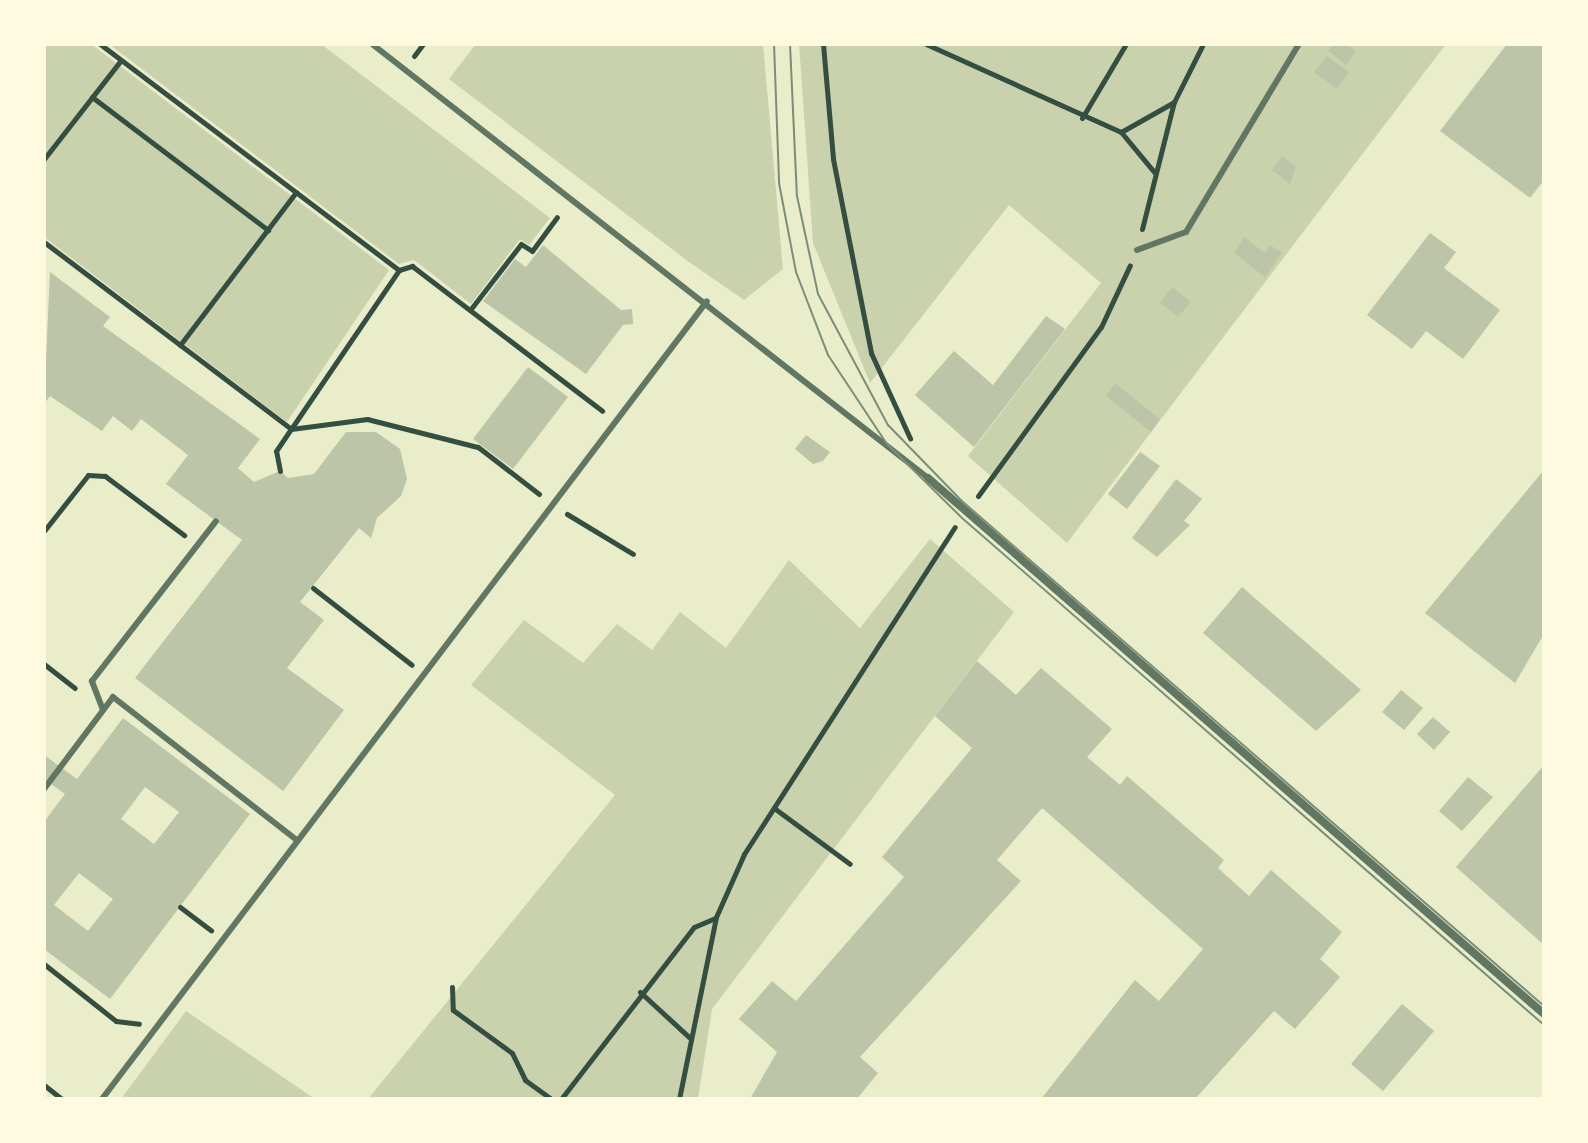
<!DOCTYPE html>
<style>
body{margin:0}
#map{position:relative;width:1588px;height:1143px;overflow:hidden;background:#e9edc9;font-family:"Archivo Narrow",sans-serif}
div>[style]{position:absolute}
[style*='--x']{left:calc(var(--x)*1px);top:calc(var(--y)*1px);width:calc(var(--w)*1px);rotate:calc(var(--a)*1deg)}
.green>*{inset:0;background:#cad2ad}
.building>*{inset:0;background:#bcc5a7}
.path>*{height:5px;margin:-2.5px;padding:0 2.5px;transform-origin:2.5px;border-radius:2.5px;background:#344e41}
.service>*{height:6px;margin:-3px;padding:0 3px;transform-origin:3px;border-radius:3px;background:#617663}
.minor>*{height:8px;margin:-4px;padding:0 4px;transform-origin:4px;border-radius:4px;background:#617663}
.tram>*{height:2px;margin:-1px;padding:0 1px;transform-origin:1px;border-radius:1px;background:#7c8e77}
span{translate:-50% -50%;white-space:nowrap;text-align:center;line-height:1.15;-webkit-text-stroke:6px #fefae0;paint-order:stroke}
.frame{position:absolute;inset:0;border:46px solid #fefae0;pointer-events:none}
</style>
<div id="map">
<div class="green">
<div style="clip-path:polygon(44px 44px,91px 44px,389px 270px,287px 422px,44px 237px)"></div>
<div style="clip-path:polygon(109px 44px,321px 44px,550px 218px,529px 245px,520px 239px,471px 304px,414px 260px,399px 264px)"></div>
<div style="clip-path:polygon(476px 44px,763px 44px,783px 269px,744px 300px,689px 262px,449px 79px)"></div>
<div style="clip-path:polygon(799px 44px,1446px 44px,1067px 543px,968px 456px,1101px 283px,1009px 205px,870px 383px,813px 243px)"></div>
<div style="clip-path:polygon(930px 539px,1014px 612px,712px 1009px,698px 1099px,368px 1099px,615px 795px,471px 685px,524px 620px,583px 663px,617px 624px,652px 650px,680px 612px,726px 648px,789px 560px,860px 628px)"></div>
<div style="clip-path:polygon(186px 1011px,315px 1099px,121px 1099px)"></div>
</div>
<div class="building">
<div style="clip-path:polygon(1333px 44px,1346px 44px,1356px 51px,1346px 65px,1328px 51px)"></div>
<div style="clip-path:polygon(1507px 44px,1544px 44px,1544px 180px,1530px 198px,1440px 131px)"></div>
<div style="clip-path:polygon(1327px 56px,1349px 72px,1337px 89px,1314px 72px)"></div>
<div style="clip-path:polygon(1282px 156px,1296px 167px,1290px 184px,1272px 170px)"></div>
<div style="clip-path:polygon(1430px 233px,1456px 252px,1444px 268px,1500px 310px,1463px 359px,1426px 331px,1412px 349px,1367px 315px)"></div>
<div style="clip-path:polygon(1244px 237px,1265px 253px,1270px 245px,1282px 253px,1265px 277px,1234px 253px)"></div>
<div style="clip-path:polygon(543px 245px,621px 310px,632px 309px,633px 324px,623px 325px,586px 374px,483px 301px,515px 259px,526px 267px)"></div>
<div style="clip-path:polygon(50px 272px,110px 317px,103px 326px,260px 439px,238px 468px,254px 482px,280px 471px,288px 478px,314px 474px,346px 432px,376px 432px,400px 449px,407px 479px,401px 496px,377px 518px,371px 538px,359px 528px,300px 602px,324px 620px,287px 668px,344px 710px,283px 791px,135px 678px,242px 540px,166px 484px,188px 455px,141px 419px,132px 431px,113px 416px,102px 431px,50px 396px,44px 404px)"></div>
<div style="clip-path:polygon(1172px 287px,1191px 302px,1178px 317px,1160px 303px)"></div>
<div style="clip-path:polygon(1046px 316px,1065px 329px,974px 447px,915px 395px,954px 351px,993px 385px)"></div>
<div style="clip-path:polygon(528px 367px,568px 397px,513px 469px,473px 439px)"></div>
<div style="clip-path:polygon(1115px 383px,1160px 419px,1151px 432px,1106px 396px)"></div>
<div style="clip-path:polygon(806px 435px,830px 452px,823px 461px,813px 464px,795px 449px)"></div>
<div style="clip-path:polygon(1140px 452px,1160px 466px,1127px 509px,1108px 494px)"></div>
<div style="clip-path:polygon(1544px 470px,1544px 634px,1515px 683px,1425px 613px)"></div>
<div style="clip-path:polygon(1176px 479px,1202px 499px,1184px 521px,1190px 525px,1157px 557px,1132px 538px)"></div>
<div style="clip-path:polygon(1242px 587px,1361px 690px,1316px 731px,1203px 633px)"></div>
<div style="clip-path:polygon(977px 661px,1016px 695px,1041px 668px,1112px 729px,1087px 757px,1120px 785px,1127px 776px,1224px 860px,1218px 868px,1249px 896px,1271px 870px,1342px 932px,1320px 959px,1340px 977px,1295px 1029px,1274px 1011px,1195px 1099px,1041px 1099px,1135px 980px,1159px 1001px,1203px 949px,1042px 808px,997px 860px,1021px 881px,860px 1057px,878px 1073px,857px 1099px,750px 1099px,777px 1052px,739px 1019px,772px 981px,796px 1001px,904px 877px,882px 857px,972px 748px,935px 716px)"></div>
<div style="clip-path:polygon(1401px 690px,1423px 708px,1404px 730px,1382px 712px)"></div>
<div style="clip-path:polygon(1433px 717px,1450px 732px,1434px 750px,1417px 734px)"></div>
<div style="clip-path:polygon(evenodd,123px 718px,250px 814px,110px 999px,44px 949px,44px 822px,65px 794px,44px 779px,44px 755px,77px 779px,123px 718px,145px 787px,179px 812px,154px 844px,121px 819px,145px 787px,123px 718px,79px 873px,113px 899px,88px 931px,54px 905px,79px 873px)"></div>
<div style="clip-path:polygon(1544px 765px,1544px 945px,1456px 867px)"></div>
<div style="clip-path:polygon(1468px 777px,1493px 797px,1462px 831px,1439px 811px)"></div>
<div style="clip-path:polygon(1402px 1004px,1434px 1031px,1383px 1091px,1351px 1064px)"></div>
</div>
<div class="path">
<div style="--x:100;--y:44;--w:375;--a:37.1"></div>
<div style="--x:823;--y:44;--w:115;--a:85"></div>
<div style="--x:833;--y:159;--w:198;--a:78.9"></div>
<div style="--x:871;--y:353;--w:94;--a:65.4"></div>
<div style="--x:926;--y:44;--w:214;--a:24.3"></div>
<div style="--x:1121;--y:132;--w:61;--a:-29.5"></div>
<div style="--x:1174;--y:102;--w:65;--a:-63.4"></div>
<div style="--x:414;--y:56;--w:15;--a:-53"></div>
<div style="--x:92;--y:97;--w:221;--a:37.1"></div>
<div style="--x:1082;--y:118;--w:86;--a:-59.3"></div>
<div style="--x:1121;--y:132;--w:53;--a:50.3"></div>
<div style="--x:44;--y:159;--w:125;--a:-52.1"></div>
<div style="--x:1142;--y:229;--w:131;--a:-75.9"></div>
<div style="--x:44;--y:242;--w:310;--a:37.1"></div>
<div style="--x:291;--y:429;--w:192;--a:-55.8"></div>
<div style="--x:399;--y:270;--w:14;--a:-17"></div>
<div style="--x:412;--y:266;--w:239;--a:37.3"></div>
<div style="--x:470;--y:310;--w:83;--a:-52.3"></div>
<div style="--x:521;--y:244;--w:13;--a:32"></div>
<div style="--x:532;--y:251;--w:42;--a:-53.7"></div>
<div style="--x:180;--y:345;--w:192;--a:-52.8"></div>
<div style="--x:280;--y:471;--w:20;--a:-101"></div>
<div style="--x:276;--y:451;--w:27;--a:-56"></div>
<div style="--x:291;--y:429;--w:77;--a:-7.5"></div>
<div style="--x:367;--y:419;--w:114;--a:14.2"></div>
<div style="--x:478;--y:447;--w:77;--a:37.6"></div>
<div style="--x:978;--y:496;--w:209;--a:-54"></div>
<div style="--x:1101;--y:327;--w:68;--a:-64.9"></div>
<div style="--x:567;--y:514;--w:77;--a:31.2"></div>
<div style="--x:44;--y:531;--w:71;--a:-51.8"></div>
<div style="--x:88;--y:475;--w:17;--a:3"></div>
<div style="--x:105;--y:476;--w:99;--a:36.8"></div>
<div style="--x:313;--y:588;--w:125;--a:37.9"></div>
<div style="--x:44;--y:664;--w:39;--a:38"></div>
<div style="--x:774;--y:808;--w:94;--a:36.4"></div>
<div style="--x:180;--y:907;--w:39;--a:37"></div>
<div style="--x:44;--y:964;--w:92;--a:38.4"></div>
<div style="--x:116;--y:1021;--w:23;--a:7"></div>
<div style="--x:452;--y:987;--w:23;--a:88"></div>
<div style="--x:453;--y:1010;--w:73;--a:36.1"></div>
<div style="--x:512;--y:1053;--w:30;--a:64"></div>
<div style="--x:525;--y:1080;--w:32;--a:36"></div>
<div style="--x:640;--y:992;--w:67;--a:42.6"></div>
<div style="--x:44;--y:1085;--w:23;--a:38"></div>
<div style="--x:561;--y:1099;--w:217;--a:-52.3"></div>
<div style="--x:694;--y:927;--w:23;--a:-23"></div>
<div style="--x:679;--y:1099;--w:186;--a:-78.5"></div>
<div style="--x:716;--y:917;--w:69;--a:-66"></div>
<div style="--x:744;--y:854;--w:389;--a:-57.2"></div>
</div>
<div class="service">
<div style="--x:372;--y:44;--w:705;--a:37.97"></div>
<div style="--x:1137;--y:250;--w:52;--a:-20.2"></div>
<div style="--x:1186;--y:232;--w:219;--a:-59"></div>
<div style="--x:103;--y:710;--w:31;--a:-111"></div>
<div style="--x:92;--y:681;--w:202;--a:-52.2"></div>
<div style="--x:44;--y:789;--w:115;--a:-53.1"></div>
<div style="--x:113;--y:697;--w:234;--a:37.9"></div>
<div style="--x:102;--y:1099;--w:1001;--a:-52.83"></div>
</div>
<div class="minor">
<div style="--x:928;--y:478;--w:817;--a:41.03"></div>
</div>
<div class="tram">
<div style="--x:774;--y:44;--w:139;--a:87.9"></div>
<div style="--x:779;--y:183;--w:91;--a:79.2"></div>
<div style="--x:796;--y:272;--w:89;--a:68.9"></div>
<div style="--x:828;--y:355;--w:107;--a:56.5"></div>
<div style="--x:887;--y:444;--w:105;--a:44.6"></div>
<div style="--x:962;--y:518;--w:772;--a:41.06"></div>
<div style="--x:790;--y:44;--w:152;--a:87.4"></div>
<div style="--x:797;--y:196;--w:100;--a:77.9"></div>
<div style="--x:818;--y:294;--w:149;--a:61.9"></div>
<div style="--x:888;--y:425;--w:107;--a:45.8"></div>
<div style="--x:963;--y:502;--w:769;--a:40.94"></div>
</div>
<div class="frame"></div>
</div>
